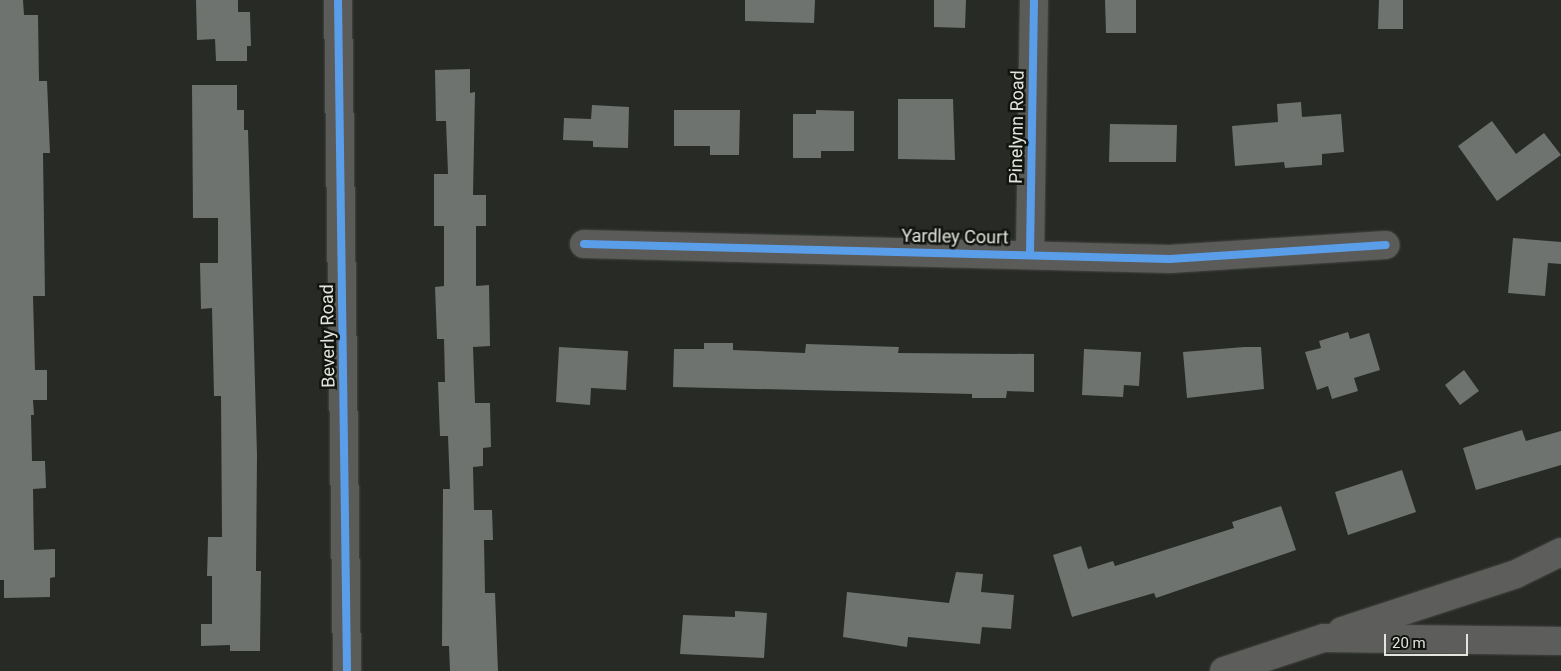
<!DOCTYPE html>
<style>
body{margin:0}
#map{position:relative;width:1561px;height:671px;overflow:hidden;background:#272a25;font-family:Roboto,sans-serif}
div>[style]{position:absolute}
[style*='--x']{left:calc(var(--x)*1px);top:calc(var(--y)*1px);width:calc(var(--w)*1px);rotate:calc(var(--a)*1deg)}
.building>*{inset:0;background:#6e736f}
.roads{filter:drop-shadow(0 0 1px #454743) drop-shadow(0 0 1px #454743)}
.street>*{height:28px;margin:-14px;padding:0 14px;transform-origin:14px;border-radius:14px;background:#5b5b59}
.secondary>*{height:28px;margin:-14px;padding:0 14px;transform-origin:14px;border-radius:14px;background:#5d5e5b}
.cycleway>*{height:8px;margin:-4px;padding:0 4px;transform-origin:4px;border-radius:4px;background:#5a9eea}
span{translate:-50% -50%;white-space:nowrap;text-align:center;line-height:1.15;-webkit-text-stroke:5px #11140f;paint-order:stroke}
.street-label{font-size:18px;color:#e1e5de}
.scale{position:absolute;left:1384px;top:634px;width:84px;height:22px;box-sizing:border-box;border:2px solid #e1e5de;border-top:0;padding-left:6px;font-size:15px;line-height:18px;white-space:nowrap;color:#e1e5de;-webkit-text-stroke:4px #11140f;paint-order:stroke}
</style>
<div id="map">
<div class="building">
<div style="clip-path:polygon(0 0,23px 0,24px 15px,38px 15px,39px 81px,47px 81px,50px 153px,43px 153px,45px 296px,33px 296px,35px 370px,47px 370px,47px 400px,33px 400px,34px 415px,31px 415px,32px 461px,45px 461px,46px 488px,33px 489px,34px 550px,55px 549px,55px 577px,50px 578px,50px 597px,4px 598px,4px 580px,0 580px)"></div>
<div style="clip-path:polygon(196px 0,238px 0,238px 12px,250px 12px,251px 46px,247px 46px,247px 61px,216px 61px,215px 39px,197px 40px)"></div>
<div style="clip-path:polygon(745px 0,815px 0,814px 23px,745px 21px)"></div>
<div style="clip-path:polygon(934px 0,966px 0,965px 28px,934px 27px)"></div>
<div style="clip-path:polygon(1105px 0,1136px 0,1136px 33px,1106px 33px)"></div>
<div style="clip-path:polygon(1379px 0,1403px 0,1403px 29px,1378px 29px)"></div>
<div style="clip-path:polygon(470px 69px,470px 93px,475px 92px,473px 195px,486px 195px,486px 226px,476px 226px,476px 286px,489px 285px,490px 346px,473px 347px,475px 403px,490px 403px,491px 447px,483px 448px,483px 466px,473px 467px,474px 510px,492px 510px,493px 540px,484px 540px,485px 593px,495px 593px,498px 671px,450px 671px,449px 646px,442px 646px,443px 489px,450px 489px,448px 436px,440px 436px,438px 382px,445px 382px,444px 339px,437px 339px,435px 287px,444px 286px,444px 226px,434px 226px,434px 174px,448px 174px,446px 121px,436px 121px,435px 70px)"></div>
<div style="clip-path:polygon(192px 85px,237px 85px,237px 110px,244px 110px,244px 130px,248px 130px,257px 455px,256px 571px,261px 571px,260px 651px,230px 651px,230px 645px,201px 646px,201px 624px,212px 624px,212px 576px,207px 576px,208px 537px,222px 537px,221px 396px,214px 396px,212px 308px,201px 309px,200px 263px,218px 263px,218px 218px,193px 218px)"></div>
<div style="clip-path:polygon(898px 99px,953px 99px,955px 160px,898px 159px)"></div>
<div style="clip-path:polygon(1301px 102px,1302px 117px,1341px 114px,1344px 152px,1322px 154px,1322px 165px,1285px 168px,1284px 162px,1235px 166px,1232px 126px,1278px 122px,1277px 104px)"></div>
<div style="clip-path:polygon(592px 105px,629px 107px,628px 148px,593px 147px,593px 141px,563px 140px,564px 118px,591px 119px)"></div>
<div style="clip-path:polygon(674px 110px,740px 110px,739px 155px,710px 155px,710px 146px,674px 146px)"></div>
<div style="clip-path:polygon(816px 110px,854px 111px,854px 151px,821px 151px,821px 158px,793px 158px,793px 114px,816px 114px)"></div>
<div style="clip-path:polygon(1492px 121px,1516px 154px,1544px 133px,1561px 155px,1497px 201px,1458px 146px)"></div>
<div style="clip-path:polygon(1110px 124px,1177px 125px,1176px 162px,1109px 162px)"></div>
<div style="clip-path:polygon(1513px 238px,1561px 242px,1561px 264px,1548px 263px,1545px 296px,1508px 293px)"></div>
<div style="clip-path:polygon(1348px 332px,1350px 339px,1369px 333px,1380px 370px,1354px 378px,1358px 391px,1332px 399px,1328px 386px,1317px 390px,1305px 352px,1321px 348px,1319px 341px)"></div>
<div style="clip-path:polygon(704px 343px,733px 343px,733px 350px,805px 353px,806px 344px,899px 347px,898px 353px,1034px 354px,1034px 392px,1007px 391px,1006px 398px,972px 398px,972px 394px,673px 387px,674px 349px,704px 349px)"></div>
<div style="clip-path:polygon(559px 347px,628px 351px,626px 390px,591px 388px,590px 405px,556px 402px)"></div>
<div style="clip-path:polygon(1244px 347px,1261px 347px,1264px 389px,1187px 398px,1183px 352px)"></div>
<div style="clip-path:polygon(1084px 349px,1141px 352px,1139px 386px,1124px 385px,1123px 397px,1082px 395px)"></div>
<div style="clip-path:polygon(1464px 370px,1479px 391px,1460px 405px,1445px 385px)"></div>
<div style="clip-path:polygon(1522px 430px,1526px 441px,1561px 431px,1561px 465px,1476px 490px,1463px 448px)"></div>
<div style="clip-path:polygon(1402px 470px,1416px 512px,1348px 535px,1335px 492px)"></div>
<div style="clip-path:polygon(1281px 506px,1296px 550px,1156px 598px,1154px 593px,1072px 617px,1053px 555px,1081px 546px,1088px 569px,1113px 561px,1115px 566px,1234px 528px,1232px 522px)"></div>
<div style="clip-path:polygon(956px 572px,983px 574px,981px 592px,1014px 595px,1011px 629px,982px 627px,980px 644px,908px 637px,907px 647px,843px 637px,847px 592px,949px 603px)"></div>
<div style="clip-path:polygon(735px 611px,767px 613px,764px 658px,680px 654px,683px 615px,735px 617px)"></div>
</div>
<div class="roads">
<div class="street">
<div style="--x:338;--y:0;--w:671;--a:89.23"></div>
<div style="--x:584;--y:244;--w:586;--a:1.47"></div>
<div style="--x:1170;--y:259;--w:216;--a:-3.7"></div>
<div style="--x:1030;--y:254;--w:254;--a:-89.1"></div>
</div>
<div class="secondary">
<div style="--x:1342;--y:631;--w:183;--a:-18.1"></div>
<div style="--x:1516;--y:574;--w:50;--a:-26.1"></div>
<div style="--x:1224;--y:671;--w:105;--a:-18.3"></div>
<div style="--x:1324;--y:638;--w:237;--a:0.7"></div>
</div>
</div>
<div class="cycleway">
<div style="--x:338;--y:0;--w:671;--a:89.23"></div>
<div style="--x:584;--y:244;--w:586;--a:1.47"></div>
<div style="--x:1170;--y:259;--w:216;--a:-3.7"></div>
<div style="--x:1030;--y:254;--w:254;--a:-89.1"></div>
</div>
<div class="street-label">
<span style="left:1017px;top:127px;rotate:-89deg">Pinelynn Road</span>
<span style="left:955px;top:237px;rotate:1deg">Yardley Court</span>
<span style="left:328px;top:336px;rotate:-91deg">Beverly Road</span>
</div>
<div class="scale">20 m</div>
</div>
